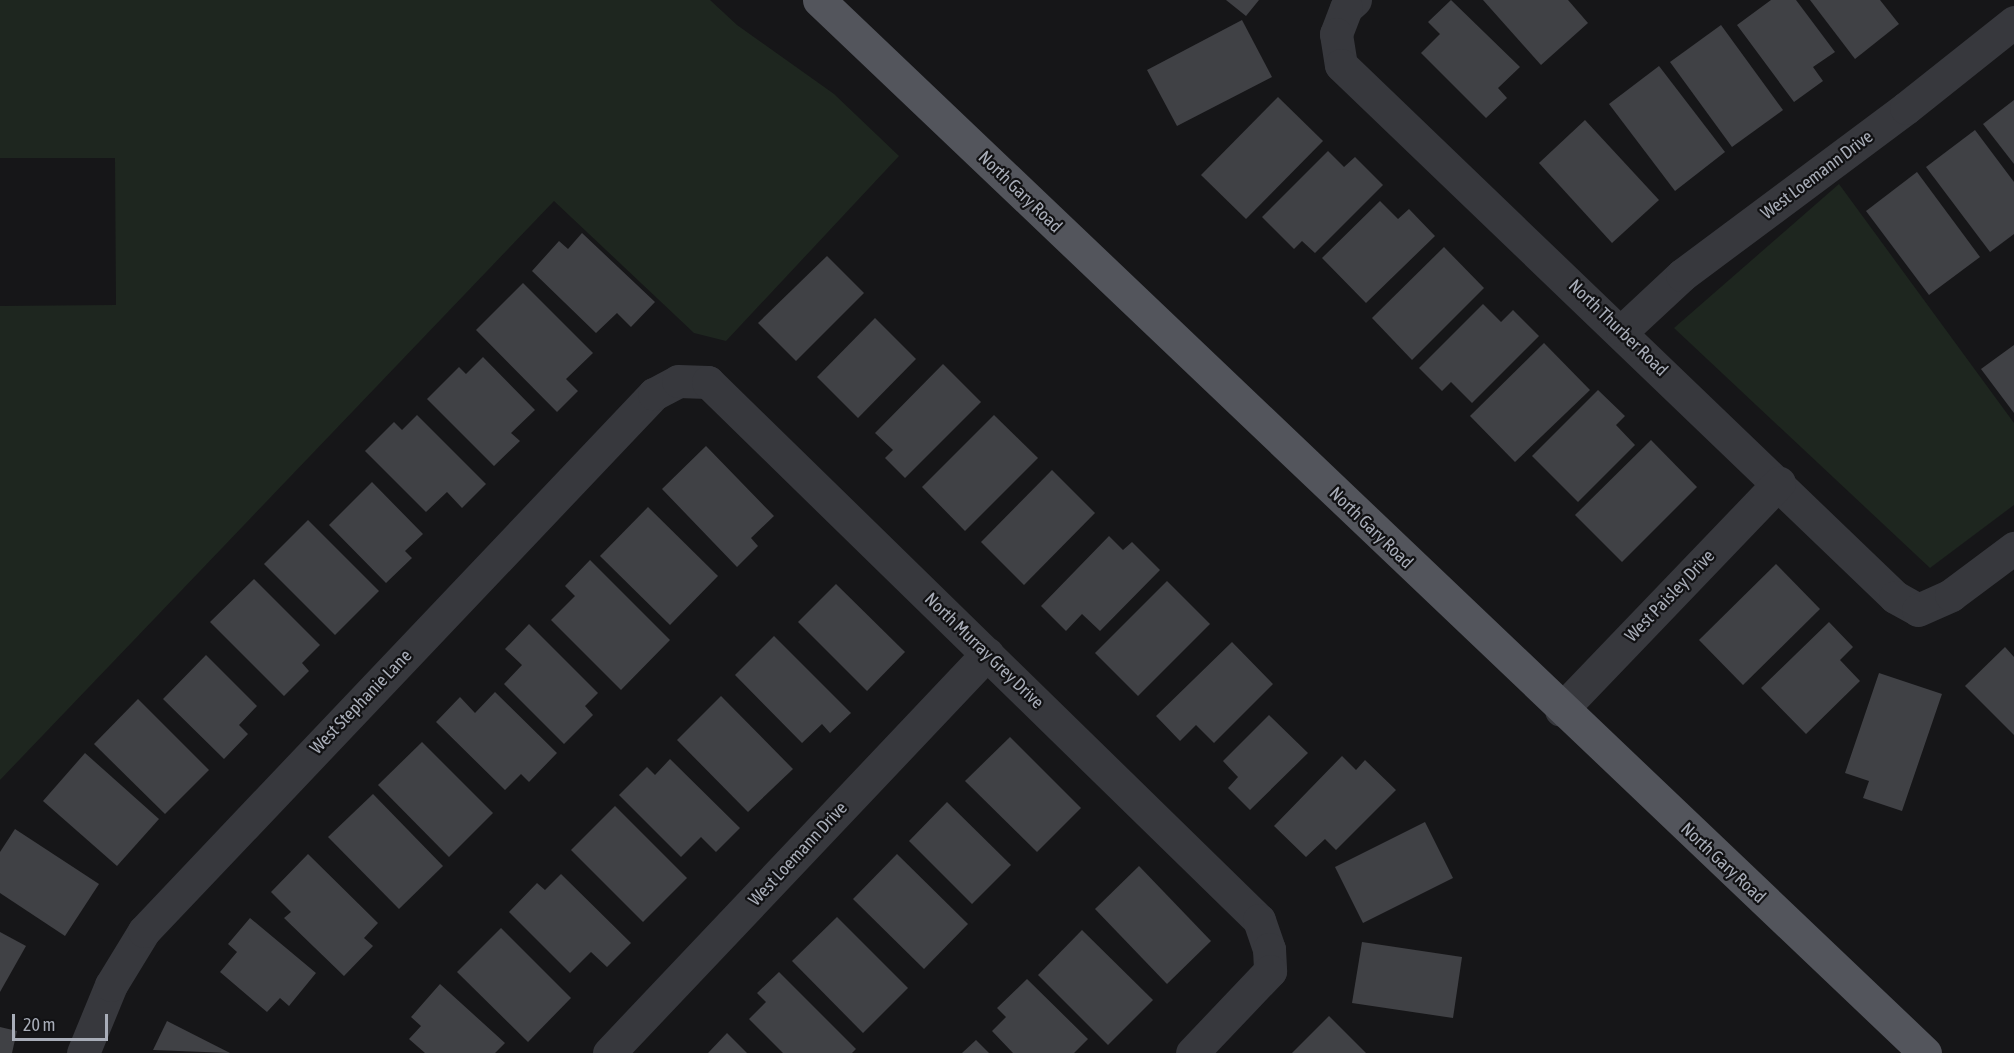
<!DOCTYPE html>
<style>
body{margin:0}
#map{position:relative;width:2014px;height:1053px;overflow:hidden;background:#161618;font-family:"Asap Condensed",sans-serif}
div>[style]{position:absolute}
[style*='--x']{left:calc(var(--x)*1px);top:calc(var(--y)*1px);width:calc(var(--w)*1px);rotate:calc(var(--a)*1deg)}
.green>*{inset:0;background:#1e261f}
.building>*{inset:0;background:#404145}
.minor>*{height:33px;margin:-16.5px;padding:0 16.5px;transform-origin:16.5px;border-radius:16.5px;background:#37383d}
.major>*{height:33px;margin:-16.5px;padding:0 16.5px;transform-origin:16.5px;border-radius:16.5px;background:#53555c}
span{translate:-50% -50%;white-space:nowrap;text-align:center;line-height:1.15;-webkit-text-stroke:4.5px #111113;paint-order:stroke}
.street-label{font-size:18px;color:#a8adb8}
.scale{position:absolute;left:12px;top:1014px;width:96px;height:27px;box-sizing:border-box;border:3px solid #a8adb8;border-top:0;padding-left:8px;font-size:18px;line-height:21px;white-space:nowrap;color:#a8adb8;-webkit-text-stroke:4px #111113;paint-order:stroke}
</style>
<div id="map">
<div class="green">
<div style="clip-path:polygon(0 0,710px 0,737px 25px,834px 94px,899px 156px,726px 341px,694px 333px,554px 201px,0 780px,0 306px,116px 305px,115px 158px,0 158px)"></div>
<div style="clip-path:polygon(1839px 184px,2014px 423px,2014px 505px,1930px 568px,1674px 328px)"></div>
</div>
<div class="building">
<div style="clip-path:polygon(1226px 0,1259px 0,1246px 16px)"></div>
<div style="clip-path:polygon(1451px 0,1520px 67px,1498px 88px,1507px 98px,1486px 118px,1421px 53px,1440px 34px,1428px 22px)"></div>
<div style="clip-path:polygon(1483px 0,1568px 0,1588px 23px,1541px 65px)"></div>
<div style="clip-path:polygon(1771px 0,1796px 0,1835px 52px,1813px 67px,1823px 81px,1794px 102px,1737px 25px)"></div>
<div style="clip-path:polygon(1810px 0,1880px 0,1899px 24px,1855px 59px)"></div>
<div style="clip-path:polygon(1242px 20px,1272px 77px,1177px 126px,1147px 70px)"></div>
<div style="clip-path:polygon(1721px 25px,1783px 110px,1732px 147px,1670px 62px)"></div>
<div style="clip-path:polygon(1659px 66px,1725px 152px,1675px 191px,1609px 104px)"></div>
<div style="clip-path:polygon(1278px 97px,1323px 141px,1246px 219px,1201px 175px)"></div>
<div style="clip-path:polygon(2014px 100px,2014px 164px,1983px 124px)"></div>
<div style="clip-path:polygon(1585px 120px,1659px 200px,1612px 243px,1539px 163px)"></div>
<div style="clip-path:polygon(1975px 130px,2014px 182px,2014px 234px,1990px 252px,1926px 167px)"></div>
<div style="clip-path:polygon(1328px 151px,1344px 167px,1355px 157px,1383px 185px,1315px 253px,1302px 241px,1294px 249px,1262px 217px)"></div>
<div style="clip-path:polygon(1917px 172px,1980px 257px,1929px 295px,1866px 211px)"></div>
<div style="clip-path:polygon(1380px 201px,1398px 219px,1409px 209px,1435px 236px,1366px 303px,1322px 258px)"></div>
<div style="clip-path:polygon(582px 233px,655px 302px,631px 327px,617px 313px,596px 333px,532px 271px,559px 241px,568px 249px)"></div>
<div style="clip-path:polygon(1444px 247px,1484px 288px,1412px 360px,1372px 318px)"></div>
<div style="clip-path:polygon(827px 256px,864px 293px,796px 361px,758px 323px)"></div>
<div style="clip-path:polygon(523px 283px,593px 353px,566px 379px,578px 391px,557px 412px,476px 330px)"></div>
<div style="clip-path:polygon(1483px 304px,1501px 322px,1513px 310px,1539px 336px,1472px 403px,1451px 382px,1442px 391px,1419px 368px)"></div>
<div style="clip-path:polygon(875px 318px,916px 359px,858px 418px,817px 377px)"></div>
<div style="clip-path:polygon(1544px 343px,1590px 390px,1515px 462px,1470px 416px)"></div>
<div style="clip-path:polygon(2014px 345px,2014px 413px,1981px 369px)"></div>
<div style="clip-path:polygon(483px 357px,535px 410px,511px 433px,520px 441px,494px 466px,427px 399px,459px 367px,466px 374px)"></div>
<div style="clip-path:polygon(943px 364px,981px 402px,905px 478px,885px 458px,893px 450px,875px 433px)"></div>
<div style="clip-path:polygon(1598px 390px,1625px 416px,1616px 425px,1635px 445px,1578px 502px,1532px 456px)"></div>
<div style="clip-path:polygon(417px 415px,486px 484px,462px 508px,447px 492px,426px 512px,365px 451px,394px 422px,402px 430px)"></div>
<div style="clip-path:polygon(994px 415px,1038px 458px,965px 531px,922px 487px)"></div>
<div style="clip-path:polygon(1651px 440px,1697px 487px,1622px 562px,1575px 515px)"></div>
<div style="clip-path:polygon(706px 446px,774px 516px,751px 538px,758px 546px,737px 567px,662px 489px)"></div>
<div style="clip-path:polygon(1052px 470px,1095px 513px,1024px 585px,981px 542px)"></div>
<div style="clip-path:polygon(372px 482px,423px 534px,405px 551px,412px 558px,386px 583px,329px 525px)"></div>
<div style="clip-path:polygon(648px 507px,718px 576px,670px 625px,600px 556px)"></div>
<div style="clip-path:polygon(308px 520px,379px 591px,335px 635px,264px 564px)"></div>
<div style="clip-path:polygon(1109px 536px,1123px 550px,1132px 542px,1160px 570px,1100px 631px,1082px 614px,1066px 631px,1041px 606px)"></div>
<div style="clip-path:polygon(590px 560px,670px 640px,621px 690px,551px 620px,575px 596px,565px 586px)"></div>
<div style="clip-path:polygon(1776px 564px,1820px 609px,1743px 685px,1699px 640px)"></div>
<div style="clip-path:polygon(254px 579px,320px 645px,302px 663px,309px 671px,284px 696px,210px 622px)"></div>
<div style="clip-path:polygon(1167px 581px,1210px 624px,1138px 696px,1095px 653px)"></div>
<div style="clip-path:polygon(836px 584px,905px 652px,867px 691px,798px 622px)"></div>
<div style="clip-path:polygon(1829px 622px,1853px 647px,1840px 660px,1860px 681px,1806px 734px,1761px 688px)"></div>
<div style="clip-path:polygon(529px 624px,598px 693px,585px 706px,593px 715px,564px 744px,504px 684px,522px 665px,505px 649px)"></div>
<div style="clip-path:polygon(774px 636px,851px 713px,830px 733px,822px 724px,802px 743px,735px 675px)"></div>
<div style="clip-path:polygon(1232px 642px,1273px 684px,1214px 743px,1196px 725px,1180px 741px,1156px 716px)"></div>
<div style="clip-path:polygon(2005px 647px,2014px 657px,2014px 735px,1965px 686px)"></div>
<div style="clip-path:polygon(206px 655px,257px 706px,239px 725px,248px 734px,224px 759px,163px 699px)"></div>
<div style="clip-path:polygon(1879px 673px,1942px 694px,1902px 811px,1863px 798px,1869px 781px,1845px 773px)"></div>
<div style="clip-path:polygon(495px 692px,557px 753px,529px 782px,521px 774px,505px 790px,436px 722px,460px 697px,475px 713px)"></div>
<div style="clip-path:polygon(721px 696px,793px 769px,748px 812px,677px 740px)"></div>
<div style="clip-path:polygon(138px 699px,209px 770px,165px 814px,94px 744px)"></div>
<div style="clip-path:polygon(1269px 715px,1308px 753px,1250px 810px,1228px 788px,1238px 777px,1223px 761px)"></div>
<div style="clip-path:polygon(1010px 737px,1081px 808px,1037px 852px,965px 781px)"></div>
<div style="clip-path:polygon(422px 742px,493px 813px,449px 857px,378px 785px)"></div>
<div style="clip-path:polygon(85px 753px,159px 819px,117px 866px,43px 801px)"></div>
<div style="clip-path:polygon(1342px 756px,1356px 770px,1365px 760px,1396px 790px,1336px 850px,1325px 839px,1306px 857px,1274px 826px)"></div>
<div style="clip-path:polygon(670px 759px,740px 828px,716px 852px,701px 837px,681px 857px,619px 795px,647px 767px,655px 775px)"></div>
<div style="clip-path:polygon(373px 794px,443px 866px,399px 909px,328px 837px)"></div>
<div style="clip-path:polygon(947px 802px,1011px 865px,972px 904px,909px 841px)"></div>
<div style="clip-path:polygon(615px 806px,687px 878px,643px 922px,571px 850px)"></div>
<div style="clip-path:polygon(1425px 822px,1453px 878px,1363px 923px,1335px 867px)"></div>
<div style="clip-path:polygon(15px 829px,99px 884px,65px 936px,0 893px,0 852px)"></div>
<div style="clip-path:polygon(308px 854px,378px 923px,364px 938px,373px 946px,344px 976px,284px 918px,291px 912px,271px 892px)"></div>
<div style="clip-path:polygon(897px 854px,968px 924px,924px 969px,853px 899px)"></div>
<div style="clip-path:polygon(1139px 866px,1211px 941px,1167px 984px,1095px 909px)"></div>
<div style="clip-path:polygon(561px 874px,631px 943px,607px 967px,591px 952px,570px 973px,509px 912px,537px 883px,545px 890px)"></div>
<div style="clip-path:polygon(837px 917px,908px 988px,863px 1033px,792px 961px)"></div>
<div style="clip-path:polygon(250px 918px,316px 973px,289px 1006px,280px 998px,267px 1012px,220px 972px,237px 952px,228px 944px)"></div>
<div style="clip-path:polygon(501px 928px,571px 998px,528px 1042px,457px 972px)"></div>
<div style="clip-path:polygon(1082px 930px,1153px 1000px,1108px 1045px,1038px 975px)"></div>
<div style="clip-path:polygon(0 932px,26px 946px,0 992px)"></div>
<div style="clip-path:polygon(1362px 942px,1462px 957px,1453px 1018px,1352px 1003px)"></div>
<div style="clip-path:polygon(779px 972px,856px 1049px,852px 1053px,783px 1053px,749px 1019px,766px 1002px,757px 993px)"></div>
<div style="clip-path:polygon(1027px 979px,1088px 1039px,1074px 1053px,1013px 1053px,992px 1031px,1006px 1017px,997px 1008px)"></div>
<div style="clip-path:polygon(440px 984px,505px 1043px,495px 1053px,425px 1053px,409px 1039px,421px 1026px,411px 1017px)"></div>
<div style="clip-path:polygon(1329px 1016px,1366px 1053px,1292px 1053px)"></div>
<div style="clip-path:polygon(167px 1021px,230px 1053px,153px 1050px)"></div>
<div style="clip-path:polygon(0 1027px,17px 1031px,12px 1053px,0 1053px)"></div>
<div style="clip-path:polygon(727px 1033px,747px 1053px,708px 1053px)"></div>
<div style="clip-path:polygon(976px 1040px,989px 1053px,962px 1053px)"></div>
</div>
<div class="minor">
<div style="--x:1355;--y:0;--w:12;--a:138"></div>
<div style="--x:1346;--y:8;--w:28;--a:111"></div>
<div style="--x:1336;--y:34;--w:31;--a:81"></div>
<div style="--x:1341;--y:65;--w:768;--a:43.84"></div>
<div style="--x:1895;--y:597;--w:26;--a:29"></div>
<div style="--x:1918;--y:610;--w:36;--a:-24"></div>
<div style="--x:1951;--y:595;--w:79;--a:-36.7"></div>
<div style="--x:1622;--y:331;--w:82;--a:-43"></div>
<div style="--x:1682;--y:275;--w:279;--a:-36.7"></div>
<div style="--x:1906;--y:108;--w:138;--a:-38.5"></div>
<div style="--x:1561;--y:710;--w:315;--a:-46.2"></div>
<div style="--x:83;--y:1053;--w:74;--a:-67.6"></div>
<div style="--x:111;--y:985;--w:63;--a:-58.6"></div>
<div style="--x:144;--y:931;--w:741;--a:-46.48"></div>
<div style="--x:654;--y:394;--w:27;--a:-28"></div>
<div style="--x:678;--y:381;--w:30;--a:2"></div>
<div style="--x:708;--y:382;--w:770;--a:44.32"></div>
<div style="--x:1259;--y:920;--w:31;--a:71"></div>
<div style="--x:1269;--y:949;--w:22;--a:87"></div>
<div style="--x:1270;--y:971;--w:113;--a:133.6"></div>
<div style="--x:609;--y:1053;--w:550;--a:-46.55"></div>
</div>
<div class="major">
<div style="--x:819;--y:0;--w:1527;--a:43.59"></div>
</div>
<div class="street-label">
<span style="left:1817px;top:175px;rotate:-37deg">West Loemann Drive</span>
<span style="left:1020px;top:192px;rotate:44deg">North Gary Road</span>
<span style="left:1618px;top:328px;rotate:44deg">North Thurber Road</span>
<span style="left:1371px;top:528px;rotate:44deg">North Gary Road</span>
<span style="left:1670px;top:596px;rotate:-46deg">West Paisley Drive</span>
<span style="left:984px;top:651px;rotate:44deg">North Murray Grey Drive</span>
<span style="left:361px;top:702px;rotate:-46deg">West Stephanie Lane</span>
<span style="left:798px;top:854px;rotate:-47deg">West Loemann Drive</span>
<span style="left:1723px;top:863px;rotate:43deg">North Gary Road</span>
</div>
<div class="scale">20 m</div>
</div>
